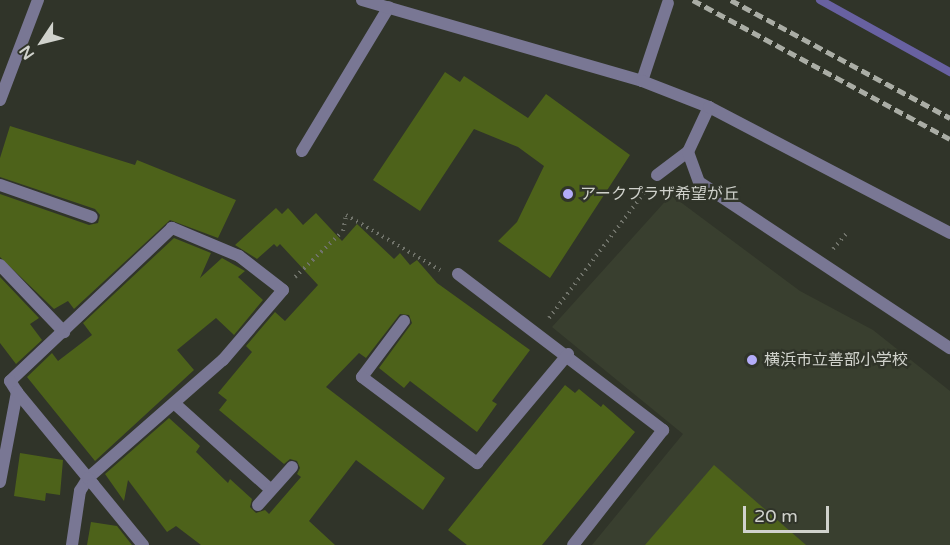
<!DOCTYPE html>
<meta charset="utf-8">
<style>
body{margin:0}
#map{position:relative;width:950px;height:545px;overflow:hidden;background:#303429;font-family:"Varela Round","Noto Sans JP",sans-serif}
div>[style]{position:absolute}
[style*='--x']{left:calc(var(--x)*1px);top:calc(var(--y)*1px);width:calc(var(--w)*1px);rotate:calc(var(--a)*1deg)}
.built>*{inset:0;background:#393f2f}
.stream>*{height:8px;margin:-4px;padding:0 4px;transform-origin:4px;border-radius:4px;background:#6861a1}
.building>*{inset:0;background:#4d621a}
.path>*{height:4px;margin-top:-2px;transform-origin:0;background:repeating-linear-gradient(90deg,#70736a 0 1.5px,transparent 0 6px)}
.service>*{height:12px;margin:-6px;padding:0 6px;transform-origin:6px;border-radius:6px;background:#797794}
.minor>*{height:12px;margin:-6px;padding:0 6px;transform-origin:6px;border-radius:6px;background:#797794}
.tertiary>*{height:12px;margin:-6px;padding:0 6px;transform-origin:6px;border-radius:6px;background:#797794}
.rail>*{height:4.5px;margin-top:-2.25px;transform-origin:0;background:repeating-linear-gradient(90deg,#aaada5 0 9px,transparent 0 13.5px)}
.dots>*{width:16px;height:16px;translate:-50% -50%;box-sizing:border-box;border:3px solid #303429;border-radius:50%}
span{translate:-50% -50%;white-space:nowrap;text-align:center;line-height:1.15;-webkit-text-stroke:5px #303429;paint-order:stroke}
.poi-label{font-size:16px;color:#d0d2cc}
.left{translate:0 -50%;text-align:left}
.north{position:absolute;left:12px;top:12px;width:60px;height:60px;-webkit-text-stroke:4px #303429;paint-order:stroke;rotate:235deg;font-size:16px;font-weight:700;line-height:24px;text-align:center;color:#d0d2cc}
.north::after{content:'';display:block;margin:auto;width:21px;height:27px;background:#d0d2cc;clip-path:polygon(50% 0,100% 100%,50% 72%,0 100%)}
.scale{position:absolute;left:743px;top:506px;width:86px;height:27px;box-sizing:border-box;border:3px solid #d0d2cc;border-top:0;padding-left:8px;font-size:18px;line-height:21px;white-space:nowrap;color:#d0d2cc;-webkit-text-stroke:4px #303429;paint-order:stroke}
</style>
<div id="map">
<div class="built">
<div style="clip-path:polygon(671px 195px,800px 291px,873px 330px,950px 391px,950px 545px,592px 545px,683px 434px,552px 327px)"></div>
</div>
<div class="stream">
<div style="--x:820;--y:0;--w:149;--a:29"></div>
</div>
<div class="building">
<div style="clip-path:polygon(445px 72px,460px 82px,464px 76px,528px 118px,546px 94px,630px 155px,550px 278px,498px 241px,517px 222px,544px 166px,518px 147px,474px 129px,420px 211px,373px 180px)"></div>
<div style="clip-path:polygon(10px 126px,135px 165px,137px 160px,236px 200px,218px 238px,170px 220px,74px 309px,68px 301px,54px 309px,0 257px,0 194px,89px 225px,98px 223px,100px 215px,95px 209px,0 177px,0 158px)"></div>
<div style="clip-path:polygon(276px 208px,282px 214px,288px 208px,303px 225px,316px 213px,342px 241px,357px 224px,394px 259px,400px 253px,410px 265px,417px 260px,437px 283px,530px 350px,492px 401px,497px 404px,477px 432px,410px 381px,404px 388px,379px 368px,412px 323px,409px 315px,400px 314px,366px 358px,359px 353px,326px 387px,445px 478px,423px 510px,356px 460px,309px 521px,335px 545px,201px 545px,176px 526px,167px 532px,128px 480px,124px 501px,105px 474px,169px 418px,200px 446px,196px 452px,228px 483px,230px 479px,252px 499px,250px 507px,256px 513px,265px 510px,269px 514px,301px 477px,297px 474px,300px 468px,297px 461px,290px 459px,284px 464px,219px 410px,227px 400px,218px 393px,252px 352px,246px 346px,275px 312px,285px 321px,318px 285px,280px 244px,277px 247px,274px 244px,257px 259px,235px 245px)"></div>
<div style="clip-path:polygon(174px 238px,211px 253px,200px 278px,222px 258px,245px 271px,238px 277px,263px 300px,234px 335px,216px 318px,177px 350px,194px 370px,95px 461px,27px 377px,52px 353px,58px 361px,92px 335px,83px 323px)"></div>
<div style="clip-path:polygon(0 277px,39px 318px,30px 324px,42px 340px,16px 364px,0 343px)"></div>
<div style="clip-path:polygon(565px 385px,575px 393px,579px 389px,601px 407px,603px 404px,635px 432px,542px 545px,467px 545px,448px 530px)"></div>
<div style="clip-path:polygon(20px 453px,63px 460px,60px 495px,46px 493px,45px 501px,14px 496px)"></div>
<div style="clip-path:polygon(714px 465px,806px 545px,645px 545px)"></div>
<div style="clip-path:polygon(91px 522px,117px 526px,132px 545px,87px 545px)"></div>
</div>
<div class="path">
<div style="--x:833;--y:249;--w:21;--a:-49"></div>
<div style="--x:295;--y:277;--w:66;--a:-43.8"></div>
<div style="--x:343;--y:231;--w:16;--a:-79"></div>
<div style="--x:346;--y:215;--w:109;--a:30.3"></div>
<div style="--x:549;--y:318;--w:161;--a:-52.8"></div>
</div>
<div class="service">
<div style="--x:0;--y:100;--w:107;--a:-69.2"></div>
<div style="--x:657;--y:175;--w:39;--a:-37"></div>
<div style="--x:0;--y:185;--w:97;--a:19.2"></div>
<div style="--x:174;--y:403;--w:130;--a:41.9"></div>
<div style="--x:258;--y:505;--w:51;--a:-48.2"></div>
</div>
<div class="minor">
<div style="--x:642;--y:81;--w:82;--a:-71.6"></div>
<div style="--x:709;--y:107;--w:50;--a:115"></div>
<div style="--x:688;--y:152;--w:32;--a:70"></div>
<div style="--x:699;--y:182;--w:301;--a:33.5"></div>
<div style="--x:302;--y:151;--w:168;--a:-58.9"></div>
<div style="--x:0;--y:265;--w:93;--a:46.3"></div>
<div style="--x:458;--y:274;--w:258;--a:37.3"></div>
<div style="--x:663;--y:430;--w:146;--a:128"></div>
<div style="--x:404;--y:321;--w:70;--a:126.9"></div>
<div style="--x:362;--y:377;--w:144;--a:36.8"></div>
<div style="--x:477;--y:463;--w:142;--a:-50.1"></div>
<div style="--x:0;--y:482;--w:92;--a:-79.3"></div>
<div style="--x:72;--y:545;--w:55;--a:-81.6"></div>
<div style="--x:80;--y:491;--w:15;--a:-58"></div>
<div style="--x:88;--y:478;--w:179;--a:-41.2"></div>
<div style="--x:223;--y:360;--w:92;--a:-49.4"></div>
<div style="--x:283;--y:290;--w:56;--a:-142.3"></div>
<div style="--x:239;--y:256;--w:73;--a:-157.3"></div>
<div style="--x:172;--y:228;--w:223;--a:136.6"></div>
<div style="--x:10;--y:381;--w:13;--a:58"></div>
<div style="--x:17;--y:392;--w:112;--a:50.5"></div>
<div style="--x:88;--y:478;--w:8;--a:50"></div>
<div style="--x:93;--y:484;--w:79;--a:50.7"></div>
</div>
<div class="tertiary">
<div style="--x:362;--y:0;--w:291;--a:16.1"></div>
<div style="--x:642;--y:81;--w:72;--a:21.2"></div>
<div style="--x:709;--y:107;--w:272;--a:27.6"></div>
</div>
<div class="rail">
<div style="--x:693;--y:0;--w:292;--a:28.4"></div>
<div style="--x:731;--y:0;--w:249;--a:28.3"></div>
</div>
<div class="dots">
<div style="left:568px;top:194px;background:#b3acf9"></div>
<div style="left:752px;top:360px;background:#b3acf9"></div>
</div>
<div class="poi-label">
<span class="left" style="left:580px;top:194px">アークプラザ希望が丘</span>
<span class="left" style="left:764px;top:360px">横浜市立善部小学校</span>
</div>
<div class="north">N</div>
<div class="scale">20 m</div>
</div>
